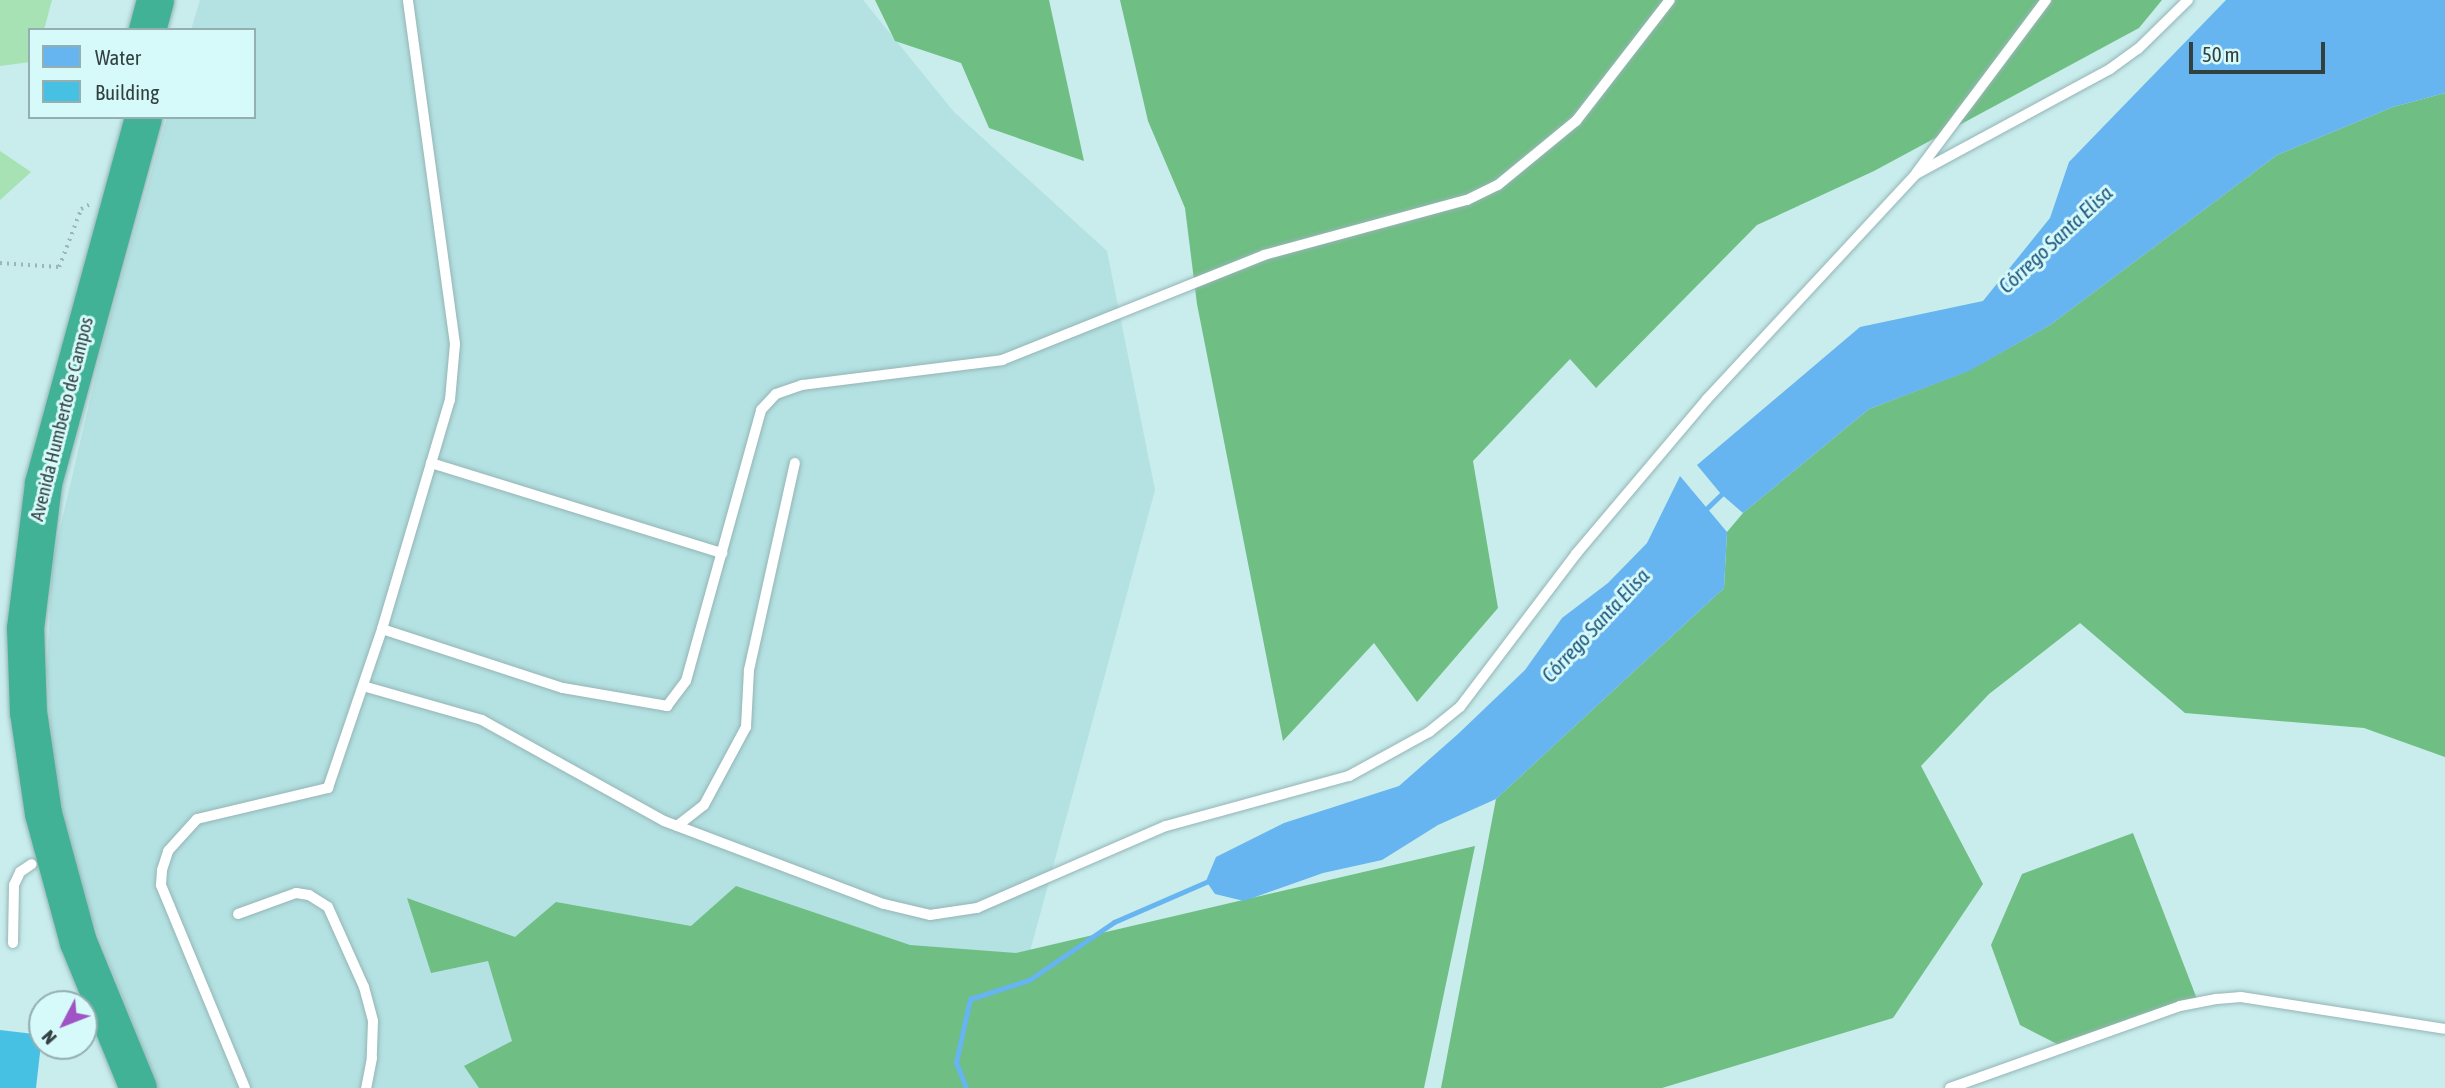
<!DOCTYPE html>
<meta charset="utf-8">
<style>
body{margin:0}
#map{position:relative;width:2445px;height:1088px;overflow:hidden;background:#c9ecec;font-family:"Asap Condensed",sans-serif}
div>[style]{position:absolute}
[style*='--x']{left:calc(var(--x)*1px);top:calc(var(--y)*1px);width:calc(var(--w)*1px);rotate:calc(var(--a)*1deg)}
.built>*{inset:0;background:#b4e1e2}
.green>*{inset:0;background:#a6e2b3}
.forest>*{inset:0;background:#6fbe83}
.water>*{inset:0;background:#66b4f0}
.stream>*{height:5px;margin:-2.5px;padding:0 2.5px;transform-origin:2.5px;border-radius:2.5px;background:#66b4f0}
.building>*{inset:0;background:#47c1e3}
.path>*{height:3.5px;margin-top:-1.75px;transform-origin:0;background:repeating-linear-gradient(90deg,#9ab6b6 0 2px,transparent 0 7px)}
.roads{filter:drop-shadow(0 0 2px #94b5b5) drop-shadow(0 0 2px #94b5b5)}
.lane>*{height:10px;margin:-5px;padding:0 5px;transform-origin:5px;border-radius:5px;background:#fff}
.highway>*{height:37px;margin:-18.5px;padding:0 18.5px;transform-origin:18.5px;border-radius:18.5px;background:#42b297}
span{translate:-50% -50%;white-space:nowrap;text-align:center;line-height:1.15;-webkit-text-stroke:6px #d6f9fa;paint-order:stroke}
.street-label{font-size:19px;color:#324040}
.water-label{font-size:21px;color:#1e567e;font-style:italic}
.legend{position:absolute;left:28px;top:28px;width:228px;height:91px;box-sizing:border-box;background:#d6f9fa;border:2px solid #94afb0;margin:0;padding:9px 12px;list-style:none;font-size:21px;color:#324040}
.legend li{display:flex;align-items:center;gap:14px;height:35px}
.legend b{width:35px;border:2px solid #94afb0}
.north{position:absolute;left:28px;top:990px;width:70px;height:70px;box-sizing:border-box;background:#d6f9fa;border:2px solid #94afb0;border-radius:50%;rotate:228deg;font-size:19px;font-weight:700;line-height:28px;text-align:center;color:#324040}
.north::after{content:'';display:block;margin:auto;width:24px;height:32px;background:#9f53c5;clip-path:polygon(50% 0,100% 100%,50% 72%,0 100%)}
.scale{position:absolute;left:2189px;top:42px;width:136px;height:32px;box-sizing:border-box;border:4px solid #324040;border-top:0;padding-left:9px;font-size:21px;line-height:24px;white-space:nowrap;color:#324040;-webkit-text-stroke:5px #d6f9fa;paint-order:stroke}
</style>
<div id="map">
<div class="built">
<div style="clip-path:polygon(200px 0,863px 0,954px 112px,1107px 251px,1155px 490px,993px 1088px,158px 1088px,78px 883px,54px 774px,47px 671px,52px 563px,104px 340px,167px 117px,254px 117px,254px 30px,191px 30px)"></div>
</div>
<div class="green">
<div style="clip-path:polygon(0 0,52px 0,44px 30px,30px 30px,30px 62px,0 66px)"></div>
<div style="clip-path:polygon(0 151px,31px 172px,0 200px)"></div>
</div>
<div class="forest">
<div style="clip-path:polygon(875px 0,1049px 0,1084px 161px,989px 128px,961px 63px,895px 41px)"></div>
<div style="clip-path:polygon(1120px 0,2162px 0,2139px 28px,1874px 171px,1757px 225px,1596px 388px,1570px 359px,1473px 461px,1498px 608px,1417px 702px,1374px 643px,1283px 741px,1197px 304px,1185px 208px,1148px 121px)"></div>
<div style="clip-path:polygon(2445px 93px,2445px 757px,2364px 728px,2185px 713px,2080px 623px,1989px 694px,1921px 766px,1983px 884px,1893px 1018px,1662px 1088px,1441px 1088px,1496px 799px,1724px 588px,1727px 532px,1743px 513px,1869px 409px,1968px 371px,2050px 325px,2277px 155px,2393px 107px)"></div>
<div style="clip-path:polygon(2133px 833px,2197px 999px,2067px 1049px,2020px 1025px,1991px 945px,2022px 874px)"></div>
<div style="clip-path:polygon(1475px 846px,1424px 1088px,479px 1088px,464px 1066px,512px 1041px,488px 961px,431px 973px,407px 898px,515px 937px,556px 902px,691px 926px,736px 886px,910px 945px,1016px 953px)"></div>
</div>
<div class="water">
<div style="clip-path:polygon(2226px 0,2445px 0,2445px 93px,2393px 107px,2277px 155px,2050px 325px,1969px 371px,1869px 409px,1743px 513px,1721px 494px,1697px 465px,1860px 327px,1983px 301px,2050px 218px,2069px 162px)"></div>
<div style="clip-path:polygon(1680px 476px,1727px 532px,1724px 588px,1496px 799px,1438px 825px,1382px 860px,1323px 873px,1244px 901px,1215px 894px,1206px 881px,1216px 857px,1284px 823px,1399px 786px,1458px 734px,1525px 670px,1562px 618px,1608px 583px,1647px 543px)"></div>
</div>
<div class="stream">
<div style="--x:1704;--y:511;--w:32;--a:-44"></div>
<div style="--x:966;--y:1088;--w:28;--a:-111"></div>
<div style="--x:956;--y:1062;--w:65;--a:-77.5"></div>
<div style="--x:970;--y:999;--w:62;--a:-17.9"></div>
<div style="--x:1029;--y:980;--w:103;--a:-34.3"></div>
<div style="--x:1114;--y:922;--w:108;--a:-23.5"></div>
</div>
<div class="building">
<div style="clip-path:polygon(0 1030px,42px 1035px,36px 1088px,0 1088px)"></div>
</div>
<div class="path">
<div style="--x:0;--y:263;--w:59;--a:3.9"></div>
<div style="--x:59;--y:267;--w:62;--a:-69.2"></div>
<div style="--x:81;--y:209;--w:13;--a:-29"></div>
</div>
<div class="roads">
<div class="lane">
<div style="--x:1917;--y:172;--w:215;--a:-53.1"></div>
<div style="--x:431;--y:463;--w:305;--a:17.2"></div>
<div style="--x:382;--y:629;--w:190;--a:18.1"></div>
<div style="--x:563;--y:688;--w:106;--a:9.8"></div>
<div style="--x:667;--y:706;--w:31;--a:-53"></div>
<div style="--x:686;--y:681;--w:281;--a:-74.5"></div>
<div style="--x:761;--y:410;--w:22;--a:-47"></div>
<div style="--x:776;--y:394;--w:28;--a:-19"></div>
<div style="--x:802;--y:385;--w:202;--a:-7.1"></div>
<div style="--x:1002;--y:360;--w:282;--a:-21.8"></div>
<div style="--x:1264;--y:255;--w:210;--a:-15.2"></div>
<div style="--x:1467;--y:200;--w:34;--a:-26"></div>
<div style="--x:1498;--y:185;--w:101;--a:-39.4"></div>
<div style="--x:1576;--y:121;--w:153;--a:-52.2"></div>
<div style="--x:363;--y:686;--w:124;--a:15.9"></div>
<div style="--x:482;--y:720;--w:208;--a:29"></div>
<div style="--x:664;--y:821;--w:235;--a:20.7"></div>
<div style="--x:884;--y:904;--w:47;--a:13.4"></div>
<div style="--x:930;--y:915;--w:48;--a:-8.5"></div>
<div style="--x:977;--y:908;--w:206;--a:-23.5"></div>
<div style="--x:1166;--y:826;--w:190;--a:-15.3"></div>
<div style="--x:1349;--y:776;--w:91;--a:-28.8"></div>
<div style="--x:1429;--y:732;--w:40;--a:-39"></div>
<div style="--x:1460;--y:707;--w:192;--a:-52.8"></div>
<div style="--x:1576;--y:554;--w:203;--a:-49.8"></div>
<div style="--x:1707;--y:399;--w:307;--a:-47.1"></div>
<div style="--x:1916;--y:174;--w:221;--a:-28.4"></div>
<div style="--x:2110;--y:69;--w:34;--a:-36"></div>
<div style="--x:2138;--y:49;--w:70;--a:-44.4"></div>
<div style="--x:677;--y:826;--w:34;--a:-38"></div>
<div style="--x:704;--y:805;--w:89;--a:-61.7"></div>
<div style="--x:746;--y:727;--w:57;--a:-87"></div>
<div style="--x:749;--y:670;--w:212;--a:-77.5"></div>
<div style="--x:238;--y:914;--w:62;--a:-19.9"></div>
<div style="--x:296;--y:893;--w:13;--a:9"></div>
<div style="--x:309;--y:895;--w:22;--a:32"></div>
<div style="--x:328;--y:907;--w:88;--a:65.8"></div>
<div style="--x:364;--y:987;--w:35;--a:75"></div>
<div style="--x:373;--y:1021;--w:37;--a:92"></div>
<div style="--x:372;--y:1058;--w:31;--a:101"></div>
<div style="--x:13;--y:943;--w:58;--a:-89"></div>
<div style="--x:14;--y:885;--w:14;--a:-65"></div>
<div style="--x:20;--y:872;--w:14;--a:-34"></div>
<div style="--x:245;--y:1088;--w:220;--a:-112.5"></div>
<div style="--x:161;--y:885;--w:15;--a:-86"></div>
<div style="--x:162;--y:870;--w:20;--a:-72"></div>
<div style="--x:168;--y:851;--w:43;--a:-47.8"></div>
<div style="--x:197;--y:819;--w:135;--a:-13.3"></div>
<div style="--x:328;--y:788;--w:168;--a:-71.2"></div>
<div style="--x:382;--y:629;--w:239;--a:-73.5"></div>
<div style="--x:450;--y:400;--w:56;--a:-84.9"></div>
<div style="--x:455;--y:344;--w:347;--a:-97.8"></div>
<div style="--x:1950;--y:1088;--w:244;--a:-19.6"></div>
<div style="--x:2180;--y:1006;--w:38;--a:-11"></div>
<div style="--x:2217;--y:999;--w:24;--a:-5"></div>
<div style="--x:2241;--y:997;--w:206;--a:8.9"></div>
</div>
<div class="highway">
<div style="--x:147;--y:30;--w:31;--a:-75"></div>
<div style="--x:138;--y:1088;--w:158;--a:-112.3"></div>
<div style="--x:78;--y:942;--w:134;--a:-105.2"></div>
<div style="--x:43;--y:813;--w:102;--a:-98.4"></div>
<div style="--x:28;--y:712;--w:84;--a:-92"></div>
<div style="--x:25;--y:628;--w:146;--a:-82.9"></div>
<div style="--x:43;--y:483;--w:379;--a:-74.7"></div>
</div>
</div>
<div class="street-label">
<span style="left:62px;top:419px;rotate:-76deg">Avenida Humberto de Campos</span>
</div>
<div class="water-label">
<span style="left:2055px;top:239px;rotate:-43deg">Córrego Santa Elisa</span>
<span style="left:1595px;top:625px;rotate:-47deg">Córrego Santa Elisa</span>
</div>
<ul class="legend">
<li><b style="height:19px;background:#66b4f0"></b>Water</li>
<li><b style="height:19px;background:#47c1e3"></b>Building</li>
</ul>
<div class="north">N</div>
<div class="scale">50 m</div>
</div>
